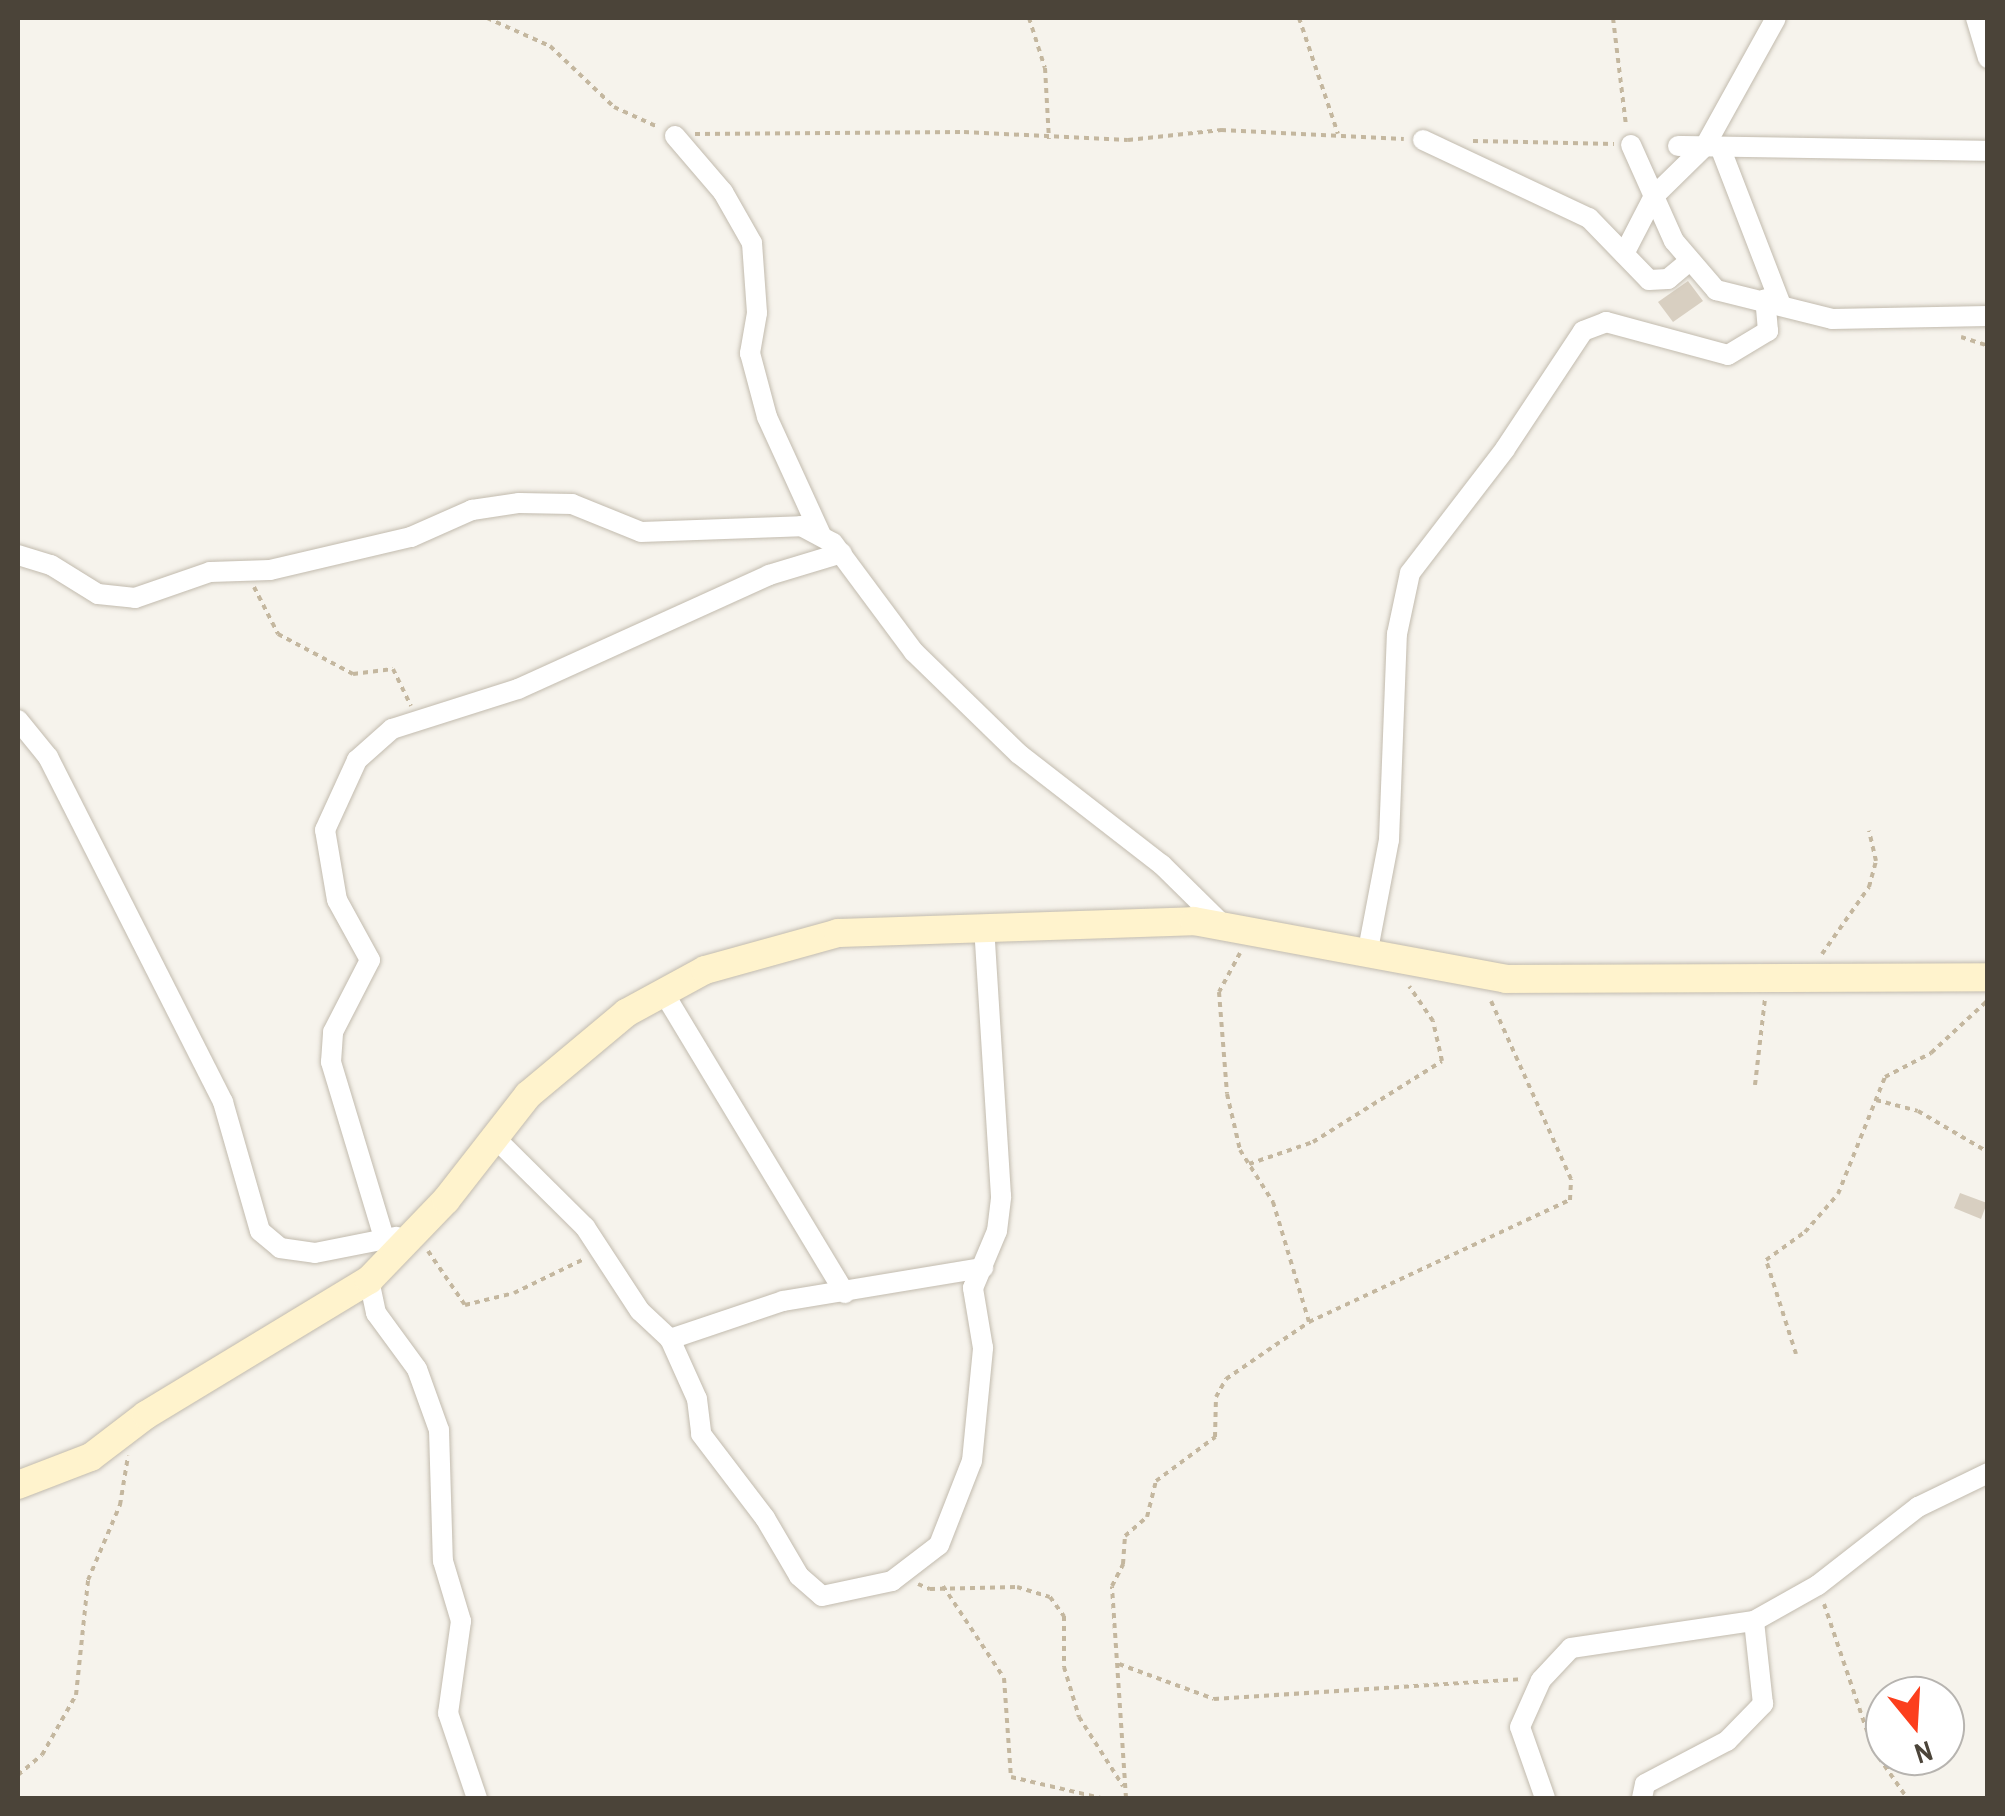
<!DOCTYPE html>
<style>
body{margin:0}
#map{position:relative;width:2005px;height:1816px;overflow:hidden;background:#f6f3ec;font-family:"Archivo Narrow",sans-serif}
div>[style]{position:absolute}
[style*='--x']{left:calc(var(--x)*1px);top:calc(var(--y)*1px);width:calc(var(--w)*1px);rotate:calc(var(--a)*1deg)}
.building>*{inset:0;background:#d8cfc1}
.path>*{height:4px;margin-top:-2px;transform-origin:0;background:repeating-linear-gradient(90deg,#c4b79f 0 5px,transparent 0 10px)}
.roads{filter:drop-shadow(0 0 2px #c2bbae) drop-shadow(0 0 2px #c2bbae)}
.street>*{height:20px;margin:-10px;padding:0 10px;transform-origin:10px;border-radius:10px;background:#fff}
.secondary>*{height:28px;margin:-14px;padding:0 14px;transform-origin:14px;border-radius:14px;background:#fff3cd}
span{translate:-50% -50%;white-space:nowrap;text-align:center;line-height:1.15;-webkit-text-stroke:8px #fff;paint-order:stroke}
.frame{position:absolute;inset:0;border:20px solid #4b4439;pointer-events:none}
.north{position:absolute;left:1865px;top:1676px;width:100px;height:100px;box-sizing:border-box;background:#fff;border:2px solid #b7b4b0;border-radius:50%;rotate:162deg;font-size:28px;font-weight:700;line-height:40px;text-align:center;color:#4b4439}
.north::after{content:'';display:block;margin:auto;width:35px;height:45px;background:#fc3f1d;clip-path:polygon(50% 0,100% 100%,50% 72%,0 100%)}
</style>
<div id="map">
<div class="building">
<div style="clip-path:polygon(1688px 281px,1703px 301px,1673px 322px,1658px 302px)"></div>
<div style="clip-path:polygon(1960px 1193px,1987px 1203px,1981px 1219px,1954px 1208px)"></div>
</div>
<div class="path">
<div style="--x:487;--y:18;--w:69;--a:24"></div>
<div style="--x:550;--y:46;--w:88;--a:43.6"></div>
<div style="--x:614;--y:107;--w:48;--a:24.4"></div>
<div style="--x:1029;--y:18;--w:52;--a:72.3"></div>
<div style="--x:1045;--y:68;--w:71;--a:86.8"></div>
<div style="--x:1299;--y:18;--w:122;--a:71.4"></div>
<div style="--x:1613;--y:18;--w:109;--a:83.1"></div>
<div style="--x:695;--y:134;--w:269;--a:-0.4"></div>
<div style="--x:964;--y:132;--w:164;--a:2.8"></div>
<div style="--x:1128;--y:140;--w:94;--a:-6.1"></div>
<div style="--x:1221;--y:130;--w:183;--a:2.8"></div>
<div style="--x:1473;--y:141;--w:141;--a:1.2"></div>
<div style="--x:1961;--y:337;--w:28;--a:18"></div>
<div style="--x:254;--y:587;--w:53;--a:62.9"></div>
<div style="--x:278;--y:634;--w:85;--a:28.1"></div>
<div style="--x:353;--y:674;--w:40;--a:-7.1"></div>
<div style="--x:393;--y:669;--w:41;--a:64.1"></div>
<div style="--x:1240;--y:953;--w:44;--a:118.3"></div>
<div style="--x:1219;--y:992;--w:102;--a:85.5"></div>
<div style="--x:1227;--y:1094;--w:57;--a:76.9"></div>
<div style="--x:1240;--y:1150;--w:62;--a:57.6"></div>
<div style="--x:1273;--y:1202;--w:125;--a:73.3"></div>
<div style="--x:1822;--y:954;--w:82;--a:-55"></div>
<div style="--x:1869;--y:887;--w:27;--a:-75"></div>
<div style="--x:1876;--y:861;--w:31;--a:-103"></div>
<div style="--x:1755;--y:1085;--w:88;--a:-83.4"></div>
<div style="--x:1876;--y:1100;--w:43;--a:14.7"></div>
<div style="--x:1918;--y:1111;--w:81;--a:30.4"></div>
<div style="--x:1249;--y:1164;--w:68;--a:-19"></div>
<div style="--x:1313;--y:1142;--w:152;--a:-32.1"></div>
<div style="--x:1442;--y:1061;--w:41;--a:-102.7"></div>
<div style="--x:1433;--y:1021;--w:42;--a:-124.4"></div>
<div style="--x:428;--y:1251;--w:65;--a:55.6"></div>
<div style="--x:465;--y:1305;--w:50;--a:-13.8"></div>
<div style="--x:514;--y:1293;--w:78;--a:-25.9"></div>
<div style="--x:1796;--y:1354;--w:99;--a:-107.7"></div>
<div style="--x:1766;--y:1260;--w:48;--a:-35.7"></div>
<div style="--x:1805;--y:1232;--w:50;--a:-49"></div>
<div style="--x:1838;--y:1194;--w:126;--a:-68.1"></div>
<div style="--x:1885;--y:1077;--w:52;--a:-27.6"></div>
<div style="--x:1931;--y:1053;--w:78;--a:-42.9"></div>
<div style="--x:918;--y:1584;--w:13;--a:23"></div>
<div style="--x:930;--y:1589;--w:87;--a:-1.3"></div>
<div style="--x:1017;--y:1587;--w:34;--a:17"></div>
<div style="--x:1050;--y:1597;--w:24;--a:54"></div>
<div style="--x:1064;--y:1616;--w:51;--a:90"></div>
<div style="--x:1064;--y:1667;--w:52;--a:73.3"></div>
<div style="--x:1079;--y:1717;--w:82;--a:57.5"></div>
<div style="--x:943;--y:1586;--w:110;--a:56.5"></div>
<div style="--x:1004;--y:1678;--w:99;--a:86"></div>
<div style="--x:1011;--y:1777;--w:92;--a:13.1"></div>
<div style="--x:1824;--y:1604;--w:153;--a:71.3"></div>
<div style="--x:1873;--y:1749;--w:60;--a:55.2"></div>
<div style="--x:1119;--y:1664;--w:101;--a:20.2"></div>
<div style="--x:1214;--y:1699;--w:308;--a:-3.7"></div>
<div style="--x:18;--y:1775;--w:31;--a:-40"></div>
<div style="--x:42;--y:1755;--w:69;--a:-60.5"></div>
<div style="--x:76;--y:1695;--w:116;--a:-84"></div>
<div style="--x:88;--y:1580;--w:82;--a:-66.9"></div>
<div style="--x:120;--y:1505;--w:50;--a:-80.7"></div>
<div style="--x:1126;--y:1798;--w:212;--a:-93.8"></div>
<div style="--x:1112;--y:1586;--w:25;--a:-63"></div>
<div style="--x:1123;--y:1564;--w:28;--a:-86"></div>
<div style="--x:1125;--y:1536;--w:29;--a:-41"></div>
<div style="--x:1147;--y:1517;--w:37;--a:-76"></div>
<div style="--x:1156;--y:1481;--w:74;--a:-36.7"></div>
<div style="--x:1215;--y:1437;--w:40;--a:-88.6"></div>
<div style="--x:1216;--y:1397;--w:21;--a:-61"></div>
<div style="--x:1226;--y:1379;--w:101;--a:-34.5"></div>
<div style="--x:1309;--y:1322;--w:288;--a:-25.1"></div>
<div style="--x:1570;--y:1200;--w:21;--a:-87"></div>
<div style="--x:1571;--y:1179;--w:195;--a:-114.2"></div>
</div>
<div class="roads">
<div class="street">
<div style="--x:1976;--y:18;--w:42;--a:73.3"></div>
<div style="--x:675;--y:136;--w:74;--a:49.4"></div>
<div style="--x:723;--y:192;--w:59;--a:60.4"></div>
<div style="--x:752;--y:243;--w:70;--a:85.9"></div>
<div style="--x:757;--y:313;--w:41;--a:99.9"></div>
<div style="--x:750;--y:353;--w:66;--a:75.1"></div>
<div style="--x:767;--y:417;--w:128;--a:65.4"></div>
<div style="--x:1423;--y:140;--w:183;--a:25.2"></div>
<div style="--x:1589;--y:218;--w:86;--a:45.9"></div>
<div style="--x:1649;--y:280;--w:19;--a:-3"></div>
<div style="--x:1668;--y:279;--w:26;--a:-40"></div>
<div style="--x:1631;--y:145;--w:105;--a:65.9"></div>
<div style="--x:1674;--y:241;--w:65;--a:49.4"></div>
<div style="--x:1716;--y:290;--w:120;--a:14"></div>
<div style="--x:1832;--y:319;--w:156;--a:-1.1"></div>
<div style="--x:1678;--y:146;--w:310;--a:0.9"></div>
<div style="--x:1720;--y:147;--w:169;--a:68.9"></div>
<div style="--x:1624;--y:254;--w:65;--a:-62.7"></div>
<div style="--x:1654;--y:196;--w:71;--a:-44.4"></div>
<div style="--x:1705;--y:146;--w:146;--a:-61"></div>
<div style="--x:18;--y:555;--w:34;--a:17"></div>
<div style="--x:51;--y:565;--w:55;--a:31.7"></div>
<div style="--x:98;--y:594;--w:37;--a:6"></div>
<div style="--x:135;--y:598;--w:79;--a:-19.1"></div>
<div style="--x:210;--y:572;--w:60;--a:-1.9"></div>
<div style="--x:270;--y:570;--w:145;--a:-13.2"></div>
<div style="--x:411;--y:537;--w:67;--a:-23.9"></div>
<div style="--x:472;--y:510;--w:48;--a:-8.5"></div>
<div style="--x:519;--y:503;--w:53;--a:1.1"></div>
<div style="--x:572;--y:504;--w:74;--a:22.1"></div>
<div style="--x:641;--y:532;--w:160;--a:-2.1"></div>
<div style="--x:801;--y:526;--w:36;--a:28"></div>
<div style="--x:833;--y:543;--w:136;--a:53.4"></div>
<div style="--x:914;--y:652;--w:146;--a:44.2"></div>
<div style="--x:1019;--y:754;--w:181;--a:37.8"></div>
<div style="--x:1162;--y:865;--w:84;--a:44.5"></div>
<div style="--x:18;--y:720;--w:48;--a:51"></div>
<div style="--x:48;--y:757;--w:387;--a:63.1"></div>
<div style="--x:223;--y:1102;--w:134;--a:74"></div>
<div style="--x:260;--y:1231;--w:26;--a:40"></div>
<div style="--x:280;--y:1248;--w:35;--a:8"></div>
<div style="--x:315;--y:1253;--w:83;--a:-11.2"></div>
<div style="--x:1367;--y:955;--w:117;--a:-79.2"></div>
<div style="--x:1389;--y:840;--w:206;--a:-87.8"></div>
<div style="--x:1397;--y:634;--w:62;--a:-78"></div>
<div style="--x:1410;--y:573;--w:156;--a:-52.5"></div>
<div style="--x:1505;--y:449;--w:141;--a:-56.5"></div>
<div style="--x:1583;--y:331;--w:25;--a:-21"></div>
<div style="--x:1606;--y:322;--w:126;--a:15.1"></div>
<div style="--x:1728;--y:355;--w:47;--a:-31"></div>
<div style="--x:1768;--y:331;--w:32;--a:-95"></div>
<div style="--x:662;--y:990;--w:354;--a:58.9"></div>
<div style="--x:494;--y:1137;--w:128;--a:44.7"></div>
<div style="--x:585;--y:1227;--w:100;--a:56.8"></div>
<div style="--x:640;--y:1311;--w:41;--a:43"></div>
<div style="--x:670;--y:1339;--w:66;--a:65.8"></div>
<div style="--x:697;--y:1399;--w:35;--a:83"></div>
<div style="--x:701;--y:1434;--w:106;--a:52.7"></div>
<div style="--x:765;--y:1518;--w:67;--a:59.6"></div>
<div style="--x:799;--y:1576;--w:30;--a:41"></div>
<div style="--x:822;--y:1596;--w:72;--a:-12.1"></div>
<div style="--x:892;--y:1581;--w:59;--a:-37.5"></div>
<div style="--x:939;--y:1545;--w:90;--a:-68.6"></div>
<div style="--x:972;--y:1461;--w:114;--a:-84.4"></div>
<div style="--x:983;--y:1348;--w:61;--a:-99.5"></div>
<div style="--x:973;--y:1288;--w:62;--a:-67.2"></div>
<div style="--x:997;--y:1231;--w:35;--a:-83"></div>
<div style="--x:1001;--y:1196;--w:269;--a:-93.6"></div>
<div style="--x:385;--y:1241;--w:187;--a:-106.8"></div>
<div style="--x:331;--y:1062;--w:30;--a:-86"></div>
<div style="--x:333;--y:1032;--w:81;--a:-62.8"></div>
<div style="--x:370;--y:960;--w:68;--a:-118.8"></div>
<div style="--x:337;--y:900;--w:71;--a:-99.7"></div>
<div style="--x:325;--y:830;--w:77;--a:-65.4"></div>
<div style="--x:357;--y:760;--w:47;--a:-41.5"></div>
<div style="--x:392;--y:729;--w:132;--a:-17.6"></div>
<div style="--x:518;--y:689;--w:276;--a:-24.4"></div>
<div style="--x:769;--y:575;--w:76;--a:-16.8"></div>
<div style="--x:369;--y:1280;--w:34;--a:78"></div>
<div style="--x:376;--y:1313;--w:69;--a:53.8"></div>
<div style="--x:417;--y:1369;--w:65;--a:70.2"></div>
<div style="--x:439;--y:1430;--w:131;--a:88.3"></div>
<div style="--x:443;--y:1561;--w:63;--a:73.3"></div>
<div style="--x:461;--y:1621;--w:93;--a:98"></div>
<div style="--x:448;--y:1713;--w:90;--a:71.2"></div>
<div style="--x:670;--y:1339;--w:119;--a:-18.6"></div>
<div style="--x:783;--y:1301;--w:203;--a:-9.4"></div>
<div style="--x:1545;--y:1798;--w:75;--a:-109.4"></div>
<div style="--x:1520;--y:1727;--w:51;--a:-65.9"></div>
<div style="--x:1541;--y:1680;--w:44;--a:-46.8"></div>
<div style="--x:1571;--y:1648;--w:185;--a:-8.4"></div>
<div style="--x:1754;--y:1621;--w:73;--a:-29.4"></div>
<div style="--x:1818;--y:1585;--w:127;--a:-38"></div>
<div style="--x:1918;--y:1507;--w:78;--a:-25.9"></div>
<div style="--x:1642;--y:1798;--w:14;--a:-78"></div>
<div style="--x:1645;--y:1784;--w:93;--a:-27.7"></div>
<div style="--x:1727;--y:1741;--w:52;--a:-45.8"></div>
<div style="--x:1763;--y:1704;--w:83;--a:-96.2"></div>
</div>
<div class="secondary">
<div style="--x:18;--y:1485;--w:78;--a:-21"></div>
<div style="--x:91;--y:1457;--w:69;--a:-37.4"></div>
<div style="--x:146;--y:1415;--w:261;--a:-31.2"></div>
<div style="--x:369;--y:1280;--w:111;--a:-46.1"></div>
<div style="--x:446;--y:1200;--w:133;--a:-52"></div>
<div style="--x:528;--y:1095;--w:128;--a:-39.9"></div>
<div style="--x:626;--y:1013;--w:90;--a:-28.6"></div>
<div style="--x:705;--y:970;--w:138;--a:-15.5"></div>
<div style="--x:838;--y:933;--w:356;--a:-1.9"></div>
<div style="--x:1194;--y:921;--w:317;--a:10.5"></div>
<div style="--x:1506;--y:979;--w:482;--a:-0.2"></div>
</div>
</div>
<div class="frame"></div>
<div class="north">N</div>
</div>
